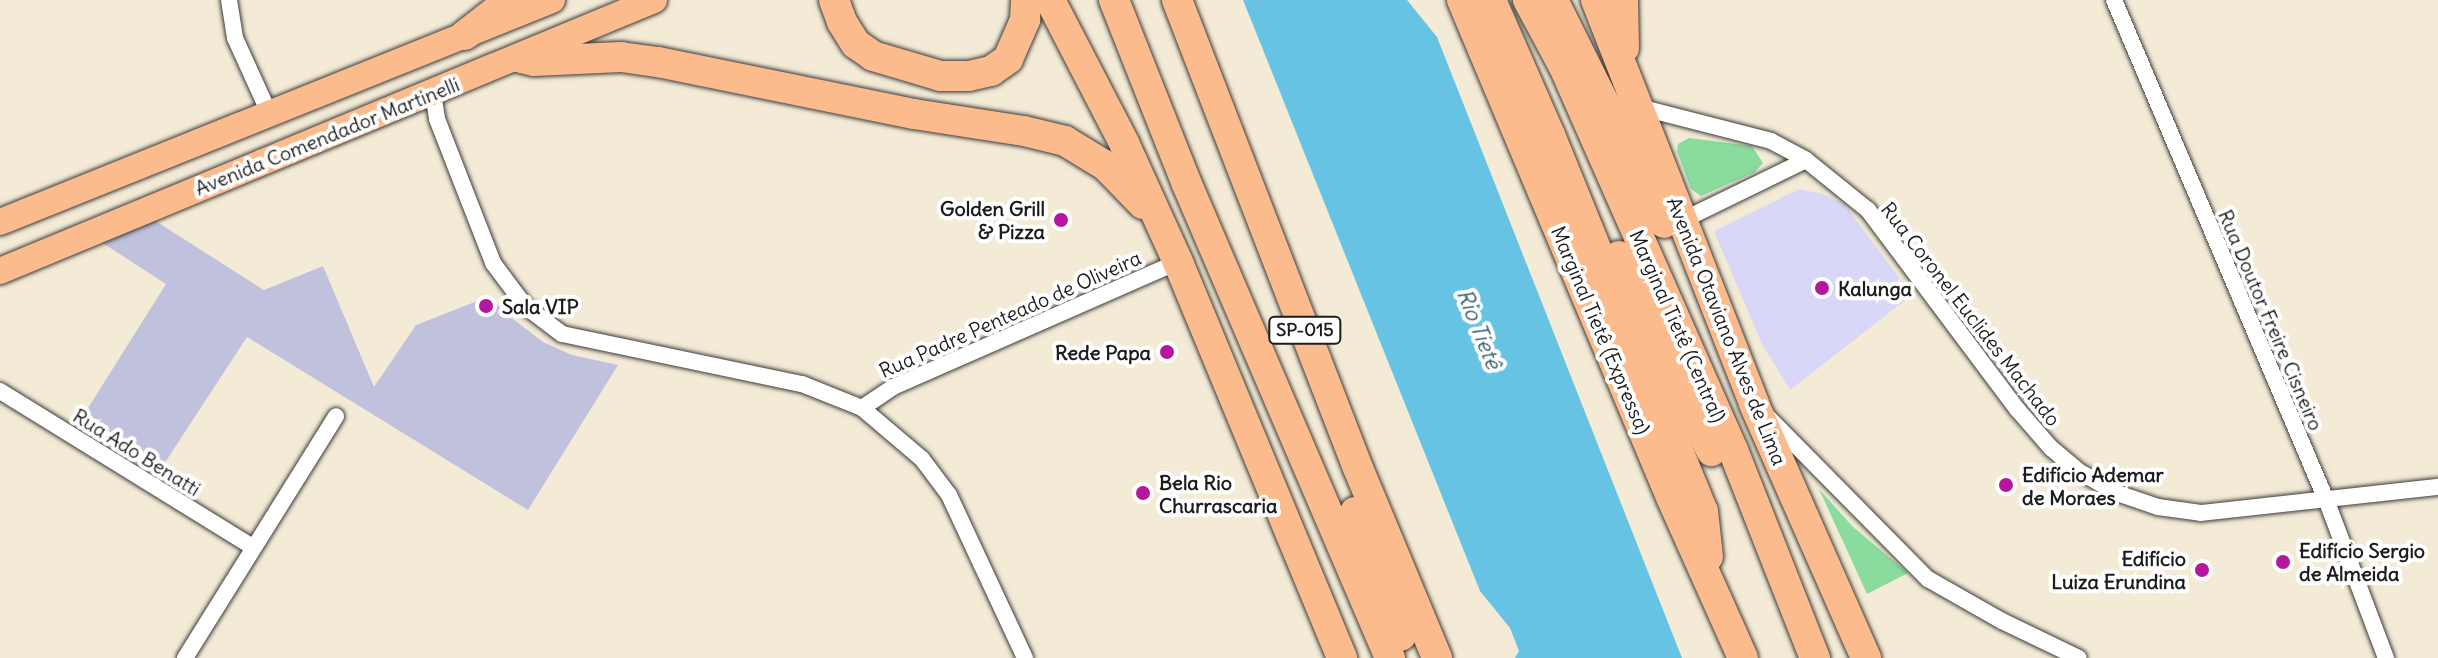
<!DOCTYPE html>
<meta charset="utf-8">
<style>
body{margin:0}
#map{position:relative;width:2438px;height:658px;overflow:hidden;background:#f4ebd7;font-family:Delius,sans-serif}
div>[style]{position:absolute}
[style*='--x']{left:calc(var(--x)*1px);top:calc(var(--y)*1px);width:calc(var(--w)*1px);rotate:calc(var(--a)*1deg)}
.built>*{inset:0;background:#d9d7f8}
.industrial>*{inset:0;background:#c0c2dd}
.green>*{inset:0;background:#89dc9d}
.water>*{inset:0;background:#66c3e4}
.roads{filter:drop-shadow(0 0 2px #3c3b38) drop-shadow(0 0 2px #3c3b38)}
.street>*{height:16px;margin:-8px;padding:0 8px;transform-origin:8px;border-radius:8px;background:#fff}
.primary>*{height:26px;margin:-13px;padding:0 13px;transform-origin:13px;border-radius:13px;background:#fbbb8d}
.highway>*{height:30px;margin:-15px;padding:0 15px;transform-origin:15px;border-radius:15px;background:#fbbb8d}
.dots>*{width:22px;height:22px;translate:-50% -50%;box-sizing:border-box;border:4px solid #fff;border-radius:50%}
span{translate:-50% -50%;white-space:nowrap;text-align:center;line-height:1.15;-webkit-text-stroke:8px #fff;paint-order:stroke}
.shield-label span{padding:2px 6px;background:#fff;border:2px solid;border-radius:6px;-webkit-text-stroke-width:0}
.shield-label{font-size:18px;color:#1c1c1c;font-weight:700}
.street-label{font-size:20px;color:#1c1c1c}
.poi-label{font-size:20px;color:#1c1c1c;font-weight:700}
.right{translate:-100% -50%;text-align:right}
.left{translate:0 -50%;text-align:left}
.water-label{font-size:22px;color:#3a5f6c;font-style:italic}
</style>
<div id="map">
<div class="built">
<div style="clip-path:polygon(1799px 189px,1823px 194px,1845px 205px,1912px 295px,1790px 390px,1762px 344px,1715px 234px,1716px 230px)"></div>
</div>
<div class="industrial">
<div style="clip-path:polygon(154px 220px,264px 290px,323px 266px,374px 387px,416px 325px,490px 296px,503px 311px,543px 342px,572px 355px,618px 365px,528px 510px,247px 337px,164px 464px,83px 416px,166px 284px,101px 242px)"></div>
</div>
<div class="green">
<div style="clip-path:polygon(1689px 138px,1752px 146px,1763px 163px,1755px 172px,1701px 196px,1691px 189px,1677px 151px,1678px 144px)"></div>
<div style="clip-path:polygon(1819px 489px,1853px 527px,1908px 573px,1867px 594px)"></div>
</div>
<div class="water">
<div style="clip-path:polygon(1243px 0,1407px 0,1437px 37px,1682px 658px,1515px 658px,1519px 651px,1510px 628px,1480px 591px)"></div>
</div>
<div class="roads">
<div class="street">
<div style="--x:229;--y:0;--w:38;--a:81"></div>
<div style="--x:235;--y:38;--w:82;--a:65.6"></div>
<div style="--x:2114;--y:0;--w:545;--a:67.01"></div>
<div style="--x:2327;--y:502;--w:167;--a:69.3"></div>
<div style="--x:433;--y:93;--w:26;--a:81"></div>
<div style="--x:437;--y:119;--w:155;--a:68.7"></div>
<div style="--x:493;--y:263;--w:54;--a:53.3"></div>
<div style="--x:525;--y:306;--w:46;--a:37.1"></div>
<div style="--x:562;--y:334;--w:245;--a:11.8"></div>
<div style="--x:802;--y:384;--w:65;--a:21.8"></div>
<div style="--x:862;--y:408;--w:79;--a:40.4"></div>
<div style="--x:922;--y:459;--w:45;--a:53.1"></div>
<div style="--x:949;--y:495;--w:180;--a:65"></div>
<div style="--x:1639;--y:107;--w:136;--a:14.4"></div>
<div style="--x:1771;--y:141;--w:40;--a:28"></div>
<div style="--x:1806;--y:160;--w:80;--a:38.9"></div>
<div style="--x:1868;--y:210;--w:249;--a:53.2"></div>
<div style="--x:2017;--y:409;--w:52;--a:48.9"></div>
<div style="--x:2051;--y:448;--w:35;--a:40"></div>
<div style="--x:2078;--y:471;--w:45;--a:29.4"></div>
<div style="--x:2117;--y:493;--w:43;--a:18.9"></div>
<div style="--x:2158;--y:507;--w:43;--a:7.9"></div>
<div style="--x:2201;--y:513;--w:238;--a:-6.3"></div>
<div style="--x:1681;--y:221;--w:139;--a:-26"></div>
<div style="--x:0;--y:391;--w:297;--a:31.7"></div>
<div style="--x:862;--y:408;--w:37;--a:-34"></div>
<div style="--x:893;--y:387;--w:311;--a:-23.7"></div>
<div style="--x:1767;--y:416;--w:229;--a:45.4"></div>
<div style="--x:1928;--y:579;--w:85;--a:29.6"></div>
<div style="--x:2002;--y:621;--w:85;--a:25.7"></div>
<div style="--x:185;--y:658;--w:285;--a:-58"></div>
</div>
<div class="primary">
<div style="--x:0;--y:222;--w:595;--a:-21.91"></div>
<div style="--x:0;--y:271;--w:708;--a:-22.51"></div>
</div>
<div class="highway">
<div style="--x:834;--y:0;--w:23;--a:70"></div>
<div style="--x:842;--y:22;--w:26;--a:58"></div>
<div style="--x:856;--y:44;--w:21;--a:35"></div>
<div style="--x:873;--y:56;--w:70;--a:16.6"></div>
<div style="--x:940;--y:76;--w:29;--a:0"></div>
<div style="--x:969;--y:76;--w:23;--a:-13"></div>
<div style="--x:991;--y:71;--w:21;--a:-35"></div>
<div style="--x:1008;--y:59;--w:43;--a:-66.4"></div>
<div style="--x:1025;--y:20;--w:20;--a:-87"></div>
<div style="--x:1050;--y:0;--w:161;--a:62.6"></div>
<div style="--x:1124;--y:143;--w:131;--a:65.6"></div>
<div style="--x:1178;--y:262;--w:429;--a:67.5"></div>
<div style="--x:1114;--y:0;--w:196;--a:68.4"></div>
<div style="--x:1186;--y:182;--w:518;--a:66.8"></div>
<div style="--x:1177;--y:0;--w:502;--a:68.86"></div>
<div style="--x:1358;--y:468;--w:206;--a:67.4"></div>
<div style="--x:1462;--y:0;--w:539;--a:67.19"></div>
<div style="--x:1671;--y:497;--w:176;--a:65.9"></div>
<div style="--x:1491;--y:0;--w:147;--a:66.4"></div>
<div style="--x:1550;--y:135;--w:406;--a:67.9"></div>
<div style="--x:1703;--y:511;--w:46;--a:83.8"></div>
<div style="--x:1528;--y:0;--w:76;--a:61.8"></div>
<div style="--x:1564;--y:67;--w:419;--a:66.2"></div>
<div style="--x:1733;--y:450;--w:224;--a:68.5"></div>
<div style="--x:1553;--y:0;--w:249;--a:63.5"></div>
<div style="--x:1596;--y:0;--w:434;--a:68.6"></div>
<div style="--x:1754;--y:404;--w:278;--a:66.2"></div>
<div style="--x:1623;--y:0;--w:48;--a:88.8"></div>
<div style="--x:465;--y:35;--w:57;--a:-37.9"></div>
<div style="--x:521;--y:58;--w:13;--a:13"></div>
<div style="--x:534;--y:61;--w:87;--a:-2.6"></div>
<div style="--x:621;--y:57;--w:37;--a:8"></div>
<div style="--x:658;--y:62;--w:261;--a:11.5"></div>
<div style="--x:914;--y:114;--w:111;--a:8.8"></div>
<div style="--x:1024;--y:131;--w:42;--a:13.7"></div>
<div style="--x:1065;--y:141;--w:48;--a:31.4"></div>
<div style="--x:1106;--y:166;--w:53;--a:45.8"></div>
<div style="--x:1619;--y:256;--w:216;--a:64.7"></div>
<div style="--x:1355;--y:512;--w:132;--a:69.6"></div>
</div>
</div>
<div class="dots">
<div style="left:1061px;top:220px;background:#b5179e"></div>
<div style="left:1822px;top:288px;background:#b5179e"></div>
<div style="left:486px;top:306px;background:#b5179e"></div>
<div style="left:1167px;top:352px;background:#b5179e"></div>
<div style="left:2006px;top:485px;background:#b5179e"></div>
<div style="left:1143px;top:493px;background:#b5179e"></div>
<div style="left:2283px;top:562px;background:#b5179e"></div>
<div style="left:2202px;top:570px;background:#b5179e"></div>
</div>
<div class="shield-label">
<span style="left:1305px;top:330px">SP-015</span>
</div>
<div class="street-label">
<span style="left:327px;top:136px;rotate:-22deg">Avenida Comendador Martinelli</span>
<span style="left:1010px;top:314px;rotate:-24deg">Rua Padre Penteado de Oliveira</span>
<span style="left:1971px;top:314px;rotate:52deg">Rua Coronel Euclides Machado</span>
<span style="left:2271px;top:320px;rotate:67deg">Rua Doutor Freire Cisneiro</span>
<span style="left:1678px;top:326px;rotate:66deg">Marginal Tietê (Central)</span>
<span style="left:1601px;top:330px;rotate:67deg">Marginal Tietê (Expressa)</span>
<span style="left:1727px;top:331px;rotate:68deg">Avenida Otaviano Alves de Lima</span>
<span style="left:137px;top:452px;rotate:32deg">Rua Ado Benatti</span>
</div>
<div class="poi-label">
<span class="right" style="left:1045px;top:220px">Golden Grill<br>&amp; Pizza</span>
<span class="left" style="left:1838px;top:288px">Kalunga</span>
<span class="left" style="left:502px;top:306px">Sala VIP</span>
<span class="right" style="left:1151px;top:352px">Rede Papa</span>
<span class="left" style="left:2022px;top:486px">Edifício Ademar<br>de Moraes</span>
<span class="left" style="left:1159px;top:494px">Bela Rio<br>Churrascaria</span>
<span class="left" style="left:2299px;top:562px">Edifício Sergio<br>de Almeida</span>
<span class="right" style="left:2186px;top:570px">Edifício<br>Luiza Erundina</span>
</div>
<div class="water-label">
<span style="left:1479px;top:329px;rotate:68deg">Rio Tietê</span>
</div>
</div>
